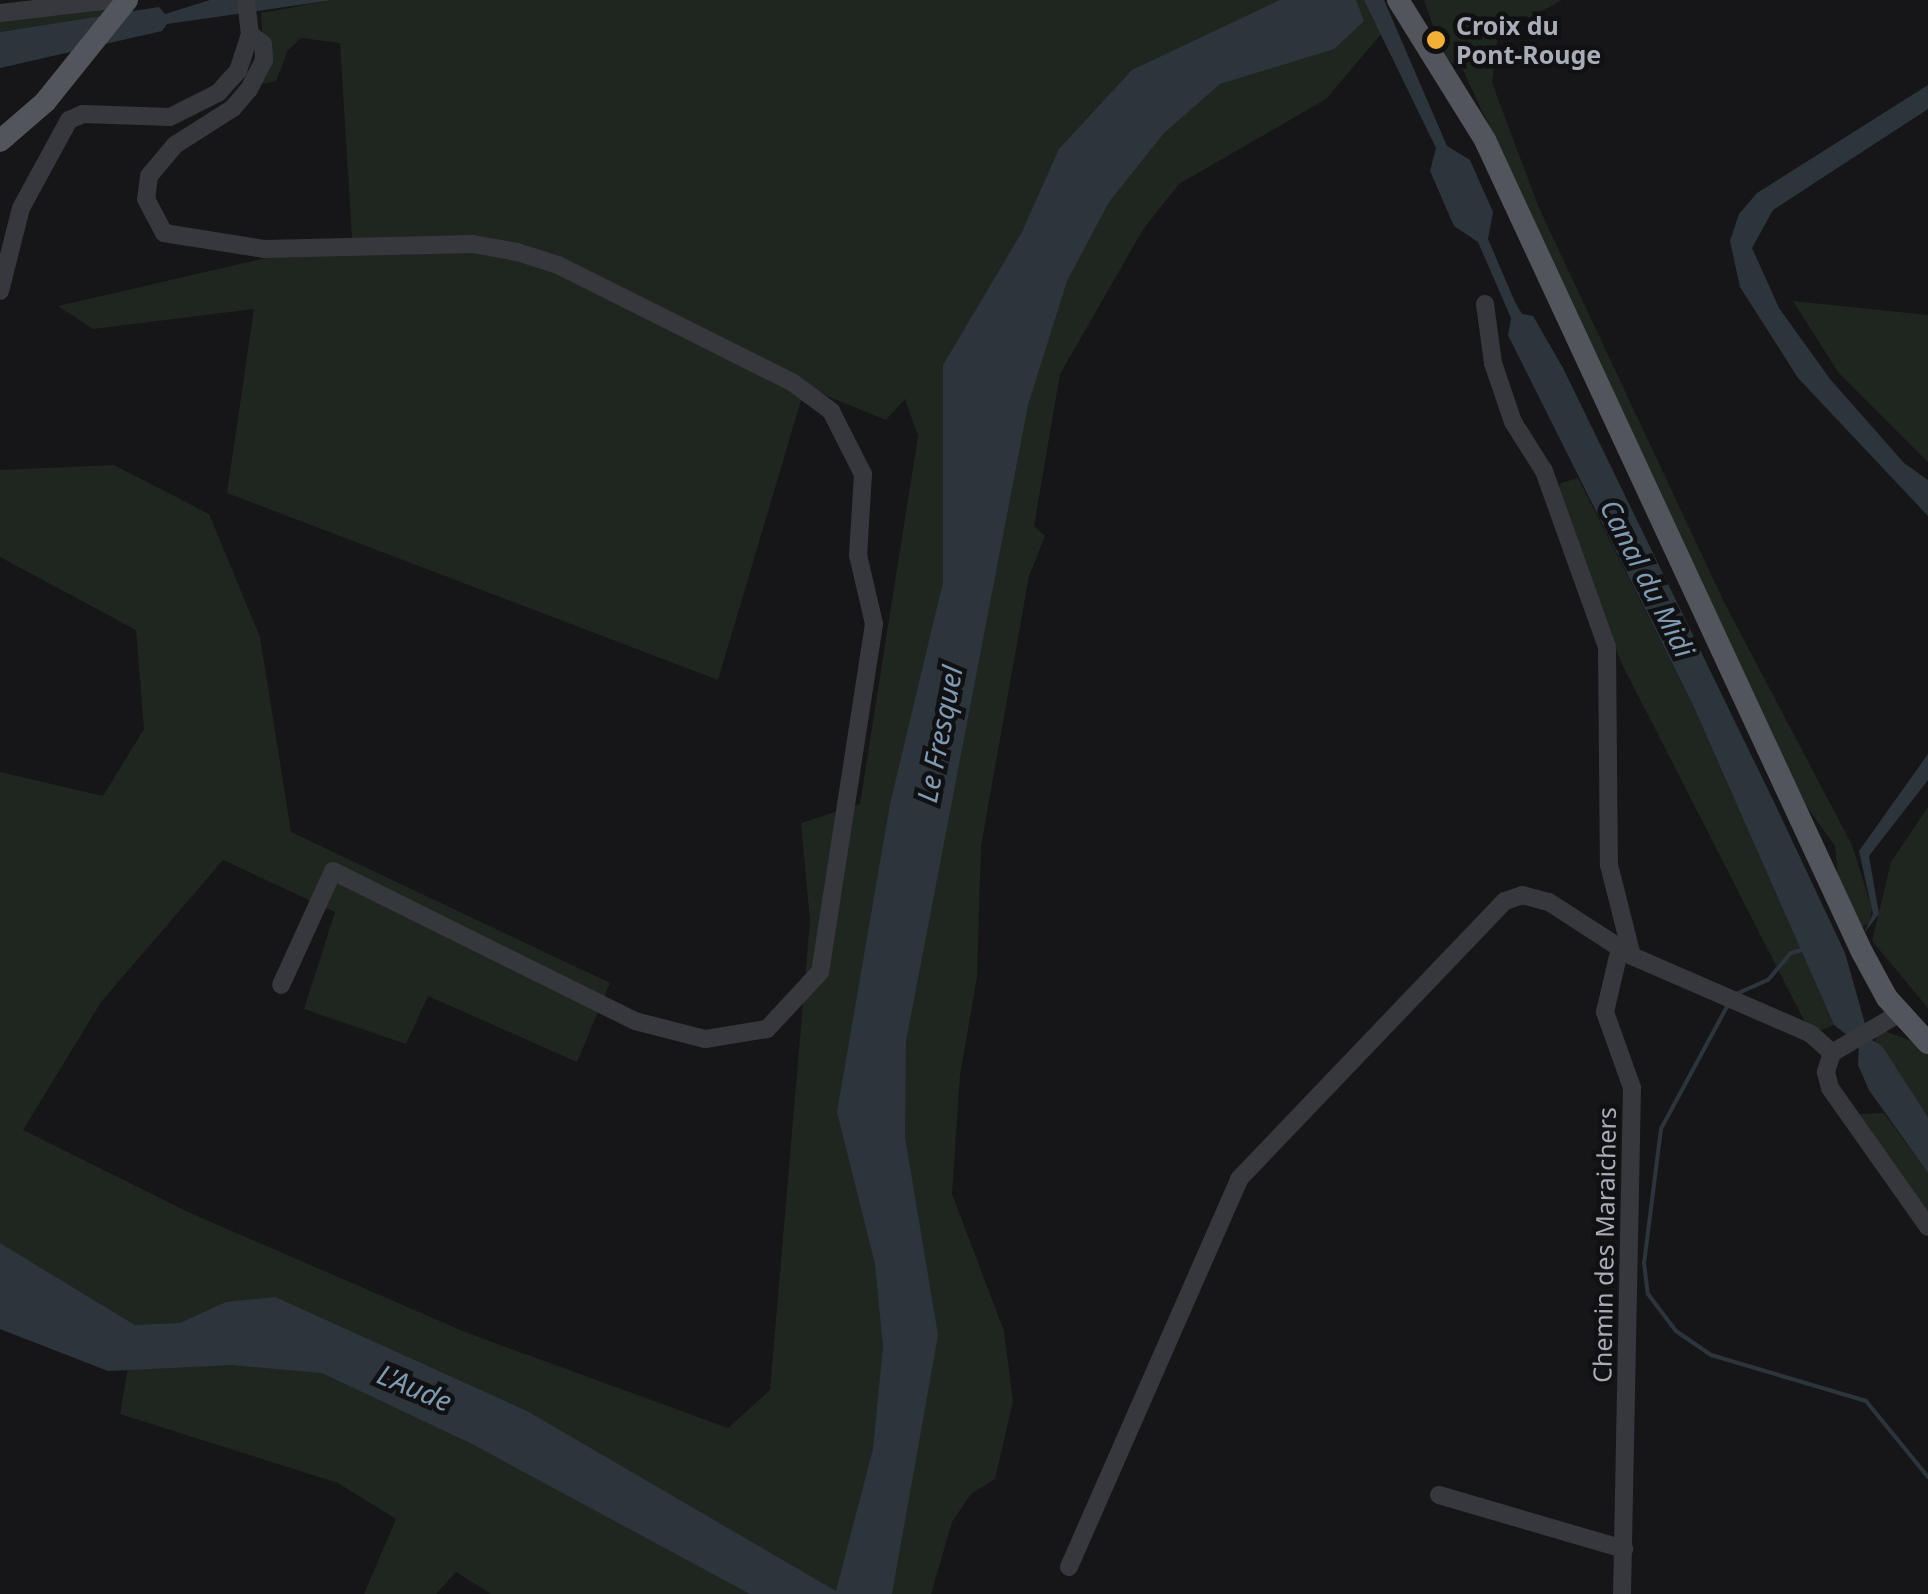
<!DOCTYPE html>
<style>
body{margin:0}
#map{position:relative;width:1928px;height:1594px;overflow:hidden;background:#161618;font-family:"Noto Sans",sans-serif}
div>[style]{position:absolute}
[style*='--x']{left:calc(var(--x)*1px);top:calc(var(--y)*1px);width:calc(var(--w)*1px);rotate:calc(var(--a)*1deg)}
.green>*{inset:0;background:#1e261f}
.water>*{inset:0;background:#2c353c}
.stream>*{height:4px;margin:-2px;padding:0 2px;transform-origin:2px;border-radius:2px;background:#2c353c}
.minor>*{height:18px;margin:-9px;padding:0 9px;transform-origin:9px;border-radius:9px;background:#37383d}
.major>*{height:22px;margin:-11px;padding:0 11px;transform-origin:11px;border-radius:11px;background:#53555c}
.dots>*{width:28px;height:28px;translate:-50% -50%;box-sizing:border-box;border:5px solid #111113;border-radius:50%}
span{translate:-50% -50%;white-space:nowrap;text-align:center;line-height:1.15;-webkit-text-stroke:9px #111113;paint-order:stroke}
.poi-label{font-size:25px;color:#a8adb8;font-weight:700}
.left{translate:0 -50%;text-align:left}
.street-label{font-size:25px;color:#a8adb8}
.water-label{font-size:28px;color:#7f9bb3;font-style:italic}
</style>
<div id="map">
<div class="green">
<div style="clip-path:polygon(114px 0,104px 16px,0 32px,0 13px)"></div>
<div style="clip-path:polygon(333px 0,1364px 0,1380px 23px,1383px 32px,1326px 99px,1179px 184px,1144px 228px,1060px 374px,1034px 526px,1045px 536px,1029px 576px,981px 846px,977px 977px,960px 1075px,952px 1194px,1004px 1331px,1013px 1401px,995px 1479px,971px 1494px,952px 1522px,931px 1594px,491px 1594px,456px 1572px,436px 1594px,364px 1594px,396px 1519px,338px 1483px,120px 1414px,135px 1325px,0 1243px,0 772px,103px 796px,144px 729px,136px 630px,0 557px,0 470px,114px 465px,209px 514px,260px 637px,291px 832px,610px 983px,577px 1062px,428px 996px,406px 1044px,304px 1009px,335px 912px,223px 860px,101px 1002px,23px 1130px,188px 1212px,465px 1332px,728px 1428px,770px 1390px,810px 921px,801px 823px,860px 804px,918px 436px,905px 399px,886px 420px,805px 387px,718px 680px,227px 493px,254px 309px,93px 329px,58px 306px,352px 238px,340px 43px,301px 38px,288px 50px,276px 81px,263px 84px,255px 77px,264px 60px,261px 13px)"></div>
<div style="clip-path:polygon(1424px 0,1562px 0,1498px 35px,1492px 83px,1539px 208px,1724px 602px,1852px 845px,1872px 909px,1869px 924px,1861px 927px,1838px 878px,1835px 846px,1802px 800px,1463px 70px,1444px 58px)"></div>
<div style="clip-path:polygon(1793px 301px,1928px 315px,1928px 462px,1838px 372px)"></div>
<div style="clip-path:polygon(1578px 478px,1692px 703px,1834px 1025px,1811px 1034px,1622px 664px,1554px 498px,1561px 483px)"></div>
<div style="clip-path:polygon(1928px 807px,1928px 1008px,1872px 941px,1891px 862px)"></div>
<div style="clip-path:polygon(1879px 1029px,1928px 1047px,1928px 1117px,1875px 1041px)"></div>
<div style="clip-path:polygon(1884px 1113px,1928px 1173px,1928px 1227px,1860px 1129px,1860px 1114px)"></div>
</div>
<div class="water">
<div style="clip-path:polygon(210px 0,333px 0,167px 24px,162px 31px,0 68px,0 32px,159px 7px,165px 14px)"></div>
<div style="clip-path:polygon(1280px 0,1356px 0,1364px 21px,1334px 49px,1220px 84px,1164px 133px,1109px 202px,1067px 281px,1028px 405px,906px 1041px,905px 1137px,938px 1335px,892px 1594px,750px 1594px,472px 1444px,322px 1373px,232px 1365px,108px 1371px,0 1329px,0 1243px,135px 1325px,180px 1323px,226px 1302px,275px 1297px,527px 1411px,836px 1591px,873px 1449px,883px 1347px,875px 1264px,837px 1112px,890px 804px,943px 582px,943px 365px,1022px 232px,1059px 149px,1132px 70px)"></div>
<div style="clip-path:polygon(1364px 0,1384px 0,1447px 146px,1470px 160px,1493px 212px,1488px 239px,1515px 302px,1522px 314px,1533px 316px,1563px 368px,1775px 804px,1845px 953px,1869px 1038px,1882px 1046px,1928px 1117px,1928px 1173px,1869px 1090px,1858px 1065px,1859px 1044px,1834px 1025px,1692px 703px,1508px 335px,1511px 318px,1478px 242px,1454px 226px,1430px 171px,1436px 148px)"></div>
<div style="clip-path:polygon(1928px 85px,1928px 109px,1773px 210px,1752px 248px,1779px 308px,1830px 379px,1904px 463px,1928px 480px,1928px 516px,1798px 378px,1740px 287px,1730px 241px,1739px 214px,1757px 193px)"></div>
<div style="clip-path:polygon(1928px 754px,1928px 780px,1869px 856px,1879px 914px,1864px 933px,1873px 914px,1859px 851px)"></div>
</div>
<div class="stream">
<div style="--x:1734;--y:995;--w:37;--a:-24"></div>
<div style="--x:1768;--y:980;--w:35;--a:-50"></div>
<div style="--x:1791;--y:953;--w:18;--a:-16"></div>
<div style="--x:1729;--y:1003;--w:143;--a:118.4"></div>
<div style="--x:1661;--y:1129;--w:135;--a:97.2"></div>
<div style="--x:1644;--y:1263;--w:31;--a:83"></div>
<div style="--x:1648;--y:1294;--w:46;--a:52.9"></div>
<div style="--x:1676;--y:1331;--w:42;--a:34.4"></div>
<div style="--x:1711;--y:1355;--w:162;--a:16.5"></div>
<div style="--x:1866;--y:1401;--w:98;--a:50.8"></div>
</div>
<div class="minor">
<div style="--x:0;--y:13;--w:114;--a:-6.6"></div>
<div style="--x:250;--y:34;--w:16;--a:38"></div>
<div style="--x:263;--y:44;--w:16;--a:86"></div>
<div style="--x:264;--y:60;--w:33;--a:117"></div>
<div style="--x:249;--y:89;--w:25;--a:130"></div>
<div style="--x:233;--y:108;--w:69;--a:147.5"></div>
<div style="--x:175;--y:145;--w:40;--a:130"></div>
<div style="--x:149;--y:176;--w:23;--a:97"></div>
<div style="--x:146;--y:199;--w:38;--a:62"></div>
<div style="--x:164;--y:233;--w:101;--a:9.1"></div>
<div style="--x:264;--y:249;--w:209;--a:-1.4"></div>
<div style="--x:473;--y:244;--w:45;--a:10.3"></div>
<div style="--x:517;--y:252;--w:43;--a:17.6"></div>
<div style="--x:558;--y:265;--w:262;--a:26.6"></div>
<div style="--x:792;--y:382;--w:49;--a:36.6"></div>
<div style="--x:831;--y:411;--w:71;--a:63.1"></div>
<div style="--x:863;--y:474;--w:81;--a:93.5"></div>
<div style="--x:858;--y:555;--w:71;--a:76.9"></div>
<div style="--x:874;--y:624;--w:352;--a:98.8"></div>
<div style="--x:820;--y:972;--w:78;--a:132.9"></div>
<div style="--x:767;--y:1029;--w:63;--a:170.8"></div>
<div style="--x:705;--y:1039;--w:72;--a:-165.6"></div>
<div style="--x:635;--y:1021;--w:337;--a:-153.6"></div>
<div style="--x:333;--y:871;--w:125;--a:114.5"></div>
<div style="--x:0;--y:291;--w:86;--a:-75.8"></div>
<div style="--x:21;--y:208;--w:100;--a:-61.4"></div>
<div style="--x:69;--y:120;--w:15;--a:-23"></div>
<div style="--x:83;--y:114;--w:87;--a:2"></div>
<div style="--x:170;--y:117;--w:54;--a:-26.6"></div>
<div style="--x:218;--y:93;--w:30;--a:-48"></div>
<div style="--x:238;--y:71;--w:39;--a:-72"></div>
<div style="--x:250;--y:34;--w:34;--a:-97"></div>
<div style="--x:1485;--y:304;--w:60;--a:82.3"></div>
<div style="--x:1493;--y:363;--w:62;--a:71.3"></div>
<div style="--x:1513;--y:422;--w:58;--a:57.7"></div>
<div style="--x:1544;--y:471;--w:187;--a:70.3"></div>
<div style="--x:1607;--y:647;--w:218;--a:89.5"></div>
<div style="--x:1609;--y:865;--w:94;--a:75.8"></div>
<div style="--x:1632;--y:956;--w:195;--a:23.5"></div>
<div style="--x:1811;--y:1034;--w:28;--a:42"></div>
<div style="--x:1620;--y:948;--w:66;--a:103.2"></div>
<div style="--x:1605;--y:1012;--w:81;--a:70.4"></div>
<div style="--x:1632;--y:1088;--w:506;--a:91.13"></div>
<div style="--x:1900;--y:1013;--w:79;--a:149.5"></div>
<div style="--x:1832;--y:1053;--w:20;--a:108"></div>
<div style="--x:1826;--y:1072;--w:16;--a:76"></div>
<div style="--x:1830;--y:1088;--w:170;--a:54.8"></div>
<div style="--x:1439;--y:1495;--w:193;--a:16.3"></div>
<div style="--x:1069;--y:1567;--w:424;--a:-66.3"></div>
<div style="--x:1239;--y:1179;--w:385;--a:-46.3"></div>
<div style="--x:1505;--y:901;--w:18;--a:-19"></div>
<div style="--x:1522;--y:895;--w:28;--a:15"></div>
<div style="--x:1549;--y:902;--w:99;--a:33"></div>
</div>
<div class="major">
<div style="--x:1398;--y:0;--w:165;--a:58.1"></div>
<div style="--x:1485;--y:140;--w:895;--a:65.1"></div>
<div style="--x:1862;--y:952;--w:52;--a:61.5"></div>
<div style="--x:1887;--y:998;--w:61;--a:47.7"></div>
<div style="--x:0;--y:141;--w:60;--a:-40.9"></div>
<div style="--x:45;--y:102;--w:131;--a:-51.2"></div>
</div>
<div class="dots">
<div style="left:1436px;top:40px;background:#f2b134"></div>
</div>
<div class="poi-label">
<span class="left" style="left:1456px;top:40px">Croix du<br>Pont-Rouge</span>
</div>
<div class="street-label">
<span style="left:1604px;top:1245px;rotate:-89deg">Chemin des Maraichers</span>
</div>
<div class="water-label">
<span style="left:1648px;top:578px;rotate:63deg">Canal du Midi</span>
<span style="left:939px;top:734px;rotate:-79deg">Le Fresquel</span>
<span style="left:415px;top:1387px;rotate:23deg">L'Aude</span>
</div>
</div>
